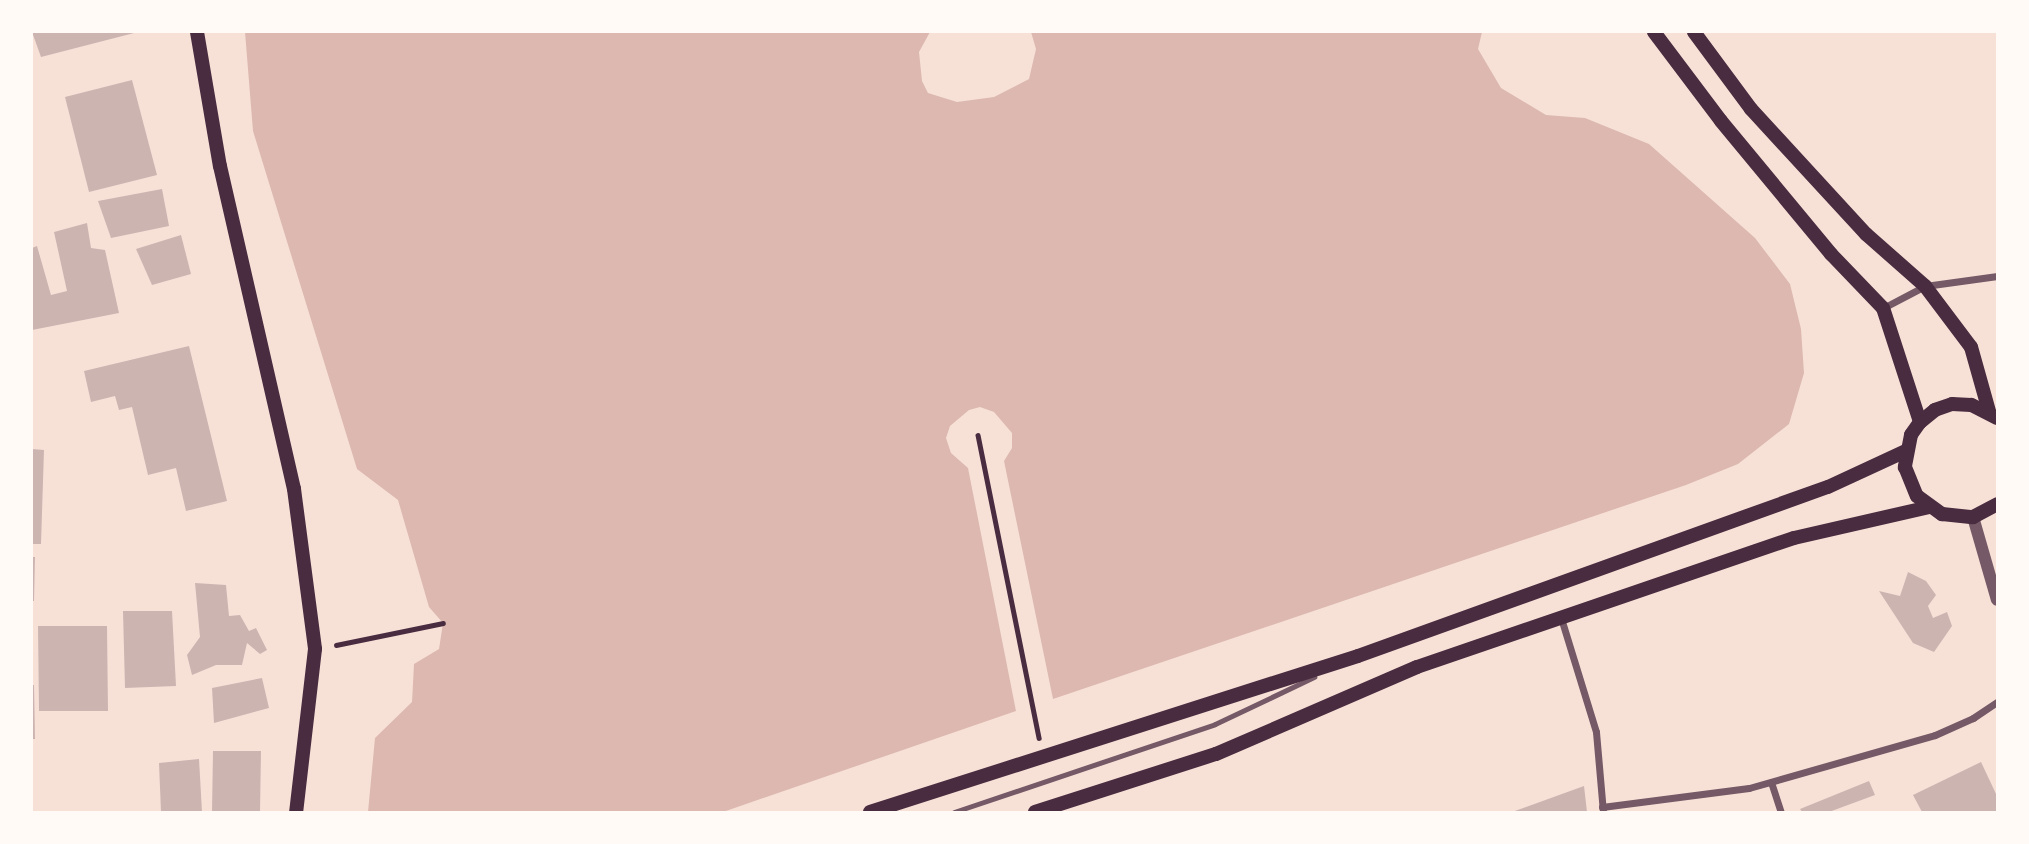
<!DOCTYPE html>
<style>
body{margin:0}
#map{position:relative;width:2029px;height:844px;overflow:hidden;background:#f7e1d7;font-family:Signika,sans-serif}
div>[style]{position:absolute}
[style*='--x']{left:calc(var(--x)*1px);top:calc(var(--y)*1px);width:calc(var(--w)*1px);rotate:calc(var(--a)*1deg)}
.water>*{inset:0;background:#dcb8b0}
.building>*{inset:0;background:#ccb4b1}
.path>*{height:4.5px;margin:-2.25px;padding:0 2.25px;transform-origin:2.25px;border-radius:2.25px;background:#4a2c40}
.service>*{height:5px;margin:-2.5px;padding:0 2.5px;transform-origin:2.5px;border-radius:2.5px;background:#755966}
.minor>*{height:7px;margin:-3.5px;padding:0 3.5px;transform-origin:3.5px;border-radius:3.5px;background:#755966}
.tertiary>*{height:12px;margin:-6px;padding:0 6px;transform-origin:6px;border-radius:6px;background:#755966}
.secondary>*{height:14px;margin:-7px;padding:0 7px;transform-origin:7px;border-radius:7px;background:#4a2c40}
span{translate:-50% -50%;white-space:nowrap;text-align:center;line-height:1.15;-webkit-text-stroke:7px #fffaf5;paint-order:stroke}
.frame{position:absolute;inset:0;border:33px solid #fffaf5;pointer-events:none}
</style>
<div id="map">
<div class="water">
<div style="clip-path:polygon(245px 32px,930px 32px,919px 52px,922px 81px,928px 93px,957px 102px,994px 97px,1029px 79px,1036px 49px,1031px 32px,1482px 32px,1478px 49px,1501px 88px,1546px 115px,1585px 118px,1649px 144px,1755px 238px,1790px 284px,1801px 329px,1804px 373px,1789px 424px,1738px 464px,1686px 485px,1053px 699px,1004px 461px,1012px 448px,1012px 433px,994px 412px,980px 407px,969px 410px,950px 426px,946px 438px,951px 453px,968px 468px,1016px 711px,723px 812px,368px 812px,375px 738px,412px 702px,414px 664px,439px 649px,443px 623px,429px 607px,398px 500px,357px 469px,253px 131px)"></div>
</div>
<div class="building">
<div style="clip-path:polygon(32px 32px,138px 32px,41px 57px)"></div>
<div style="clip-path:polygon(132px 80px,157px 175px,89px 192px,65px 97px)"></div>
<div style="clip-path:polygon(162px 189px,169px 226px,111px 238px,98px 201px)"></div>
<div style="clip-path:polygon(87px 223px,91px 248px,105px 250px,119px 313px,32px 330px,32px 248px,37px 246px,51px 295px,67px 291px,54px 232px)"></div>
<div style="clip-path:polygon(181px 235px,191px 274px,152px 285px,136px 249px)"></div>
<div style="clip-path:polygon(189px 346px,227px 501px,186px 511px,176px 468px,148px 475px,132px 407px,119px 410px,115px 396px,91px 402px,84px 371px)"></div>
<div style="clip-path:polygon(32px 449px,44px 450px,41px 544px,32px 544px)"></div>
<div style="clip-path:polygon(32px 557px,35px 557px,34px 601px,32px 601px)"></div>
<div style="clip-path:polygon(1908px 572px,1926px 581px,1936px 595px,1928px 606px,1933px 618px,1947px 612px,1952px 626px,1934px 652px,1913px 643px,1879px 591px,1900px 596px)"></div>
<div style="clip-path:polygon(195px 583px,226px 585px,229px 616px,240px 615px,249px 631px,256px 628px,267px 650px,260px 654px,247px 643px,242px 665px,216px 665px,192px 675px,187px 655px,200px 637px)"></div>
<div style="clip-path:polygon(123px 611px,172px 611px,176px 686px,125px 688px)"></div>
<div style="clip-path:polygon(38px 626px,107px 626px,108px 711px,39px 711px)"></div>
<div style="clip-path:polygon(262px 678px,269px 708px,214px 723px,212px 688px)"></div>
<div style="clip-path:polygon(32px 685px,34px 685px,35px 739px,32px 739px)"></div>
<div style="clip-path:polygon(213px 751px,261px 751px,260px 812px,212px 812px)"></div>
<div style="clip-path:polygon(199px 759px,202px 812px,161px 812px,159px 763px)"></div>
<div style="clip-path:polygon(1981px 762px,1997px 796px,1997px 812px,1922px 812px,1913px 795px)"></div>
<div style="clip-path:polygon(1869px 781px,1875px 795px,1829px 812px,1802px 812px,1800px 809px)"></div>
<div style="clip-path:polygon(1584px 786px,1587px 812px,1512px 812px)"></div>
</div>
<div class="path">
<div style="--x:978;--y:435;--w:309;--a:78.6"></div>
<div style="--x:336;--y:645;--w:109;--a:-11.6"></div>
</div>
<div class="service">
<div style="--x:954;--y:812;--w:275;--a:-18.6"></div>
<div style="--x:1215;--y:724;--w:110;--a:-25.4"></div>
</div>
<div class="minor">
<div style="--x:1883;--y:308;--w:47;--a:-27.6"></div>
<div style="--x:1925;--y:286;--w:73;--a:-7.9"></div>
<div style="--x:1561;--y:618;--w:119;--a:72.9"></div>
<div style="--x:1596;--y:732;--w:80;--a:85"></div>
<div style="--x:1771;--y:782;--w:32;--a:72"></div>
<div style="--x:1602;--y:807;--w:148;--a:-7.4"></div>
<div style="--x:1749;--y:788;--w:193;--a:-15.9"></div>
<div style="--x:1935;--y:735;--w:42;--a:-24.1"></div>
<div style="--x:1973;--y:718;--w:29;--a:-34"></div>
</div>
<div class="tertiary">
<div style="--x:1973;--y:517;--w:86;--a:73.9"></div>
</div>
<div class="secondary">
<div style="--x:197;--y:32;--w:136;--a:80.3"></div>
<div style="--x:220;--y:166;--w:331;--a:77.1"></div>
<div style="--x:294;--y:489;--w:161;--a:82.5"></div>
<div style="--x:315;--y:649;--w:164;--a:96.6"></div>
<div style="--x:1654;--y:32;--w:111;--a:53"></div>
<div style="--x:1721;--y:121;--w:173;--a:50.4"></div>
<div style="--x:1831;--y:254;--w:75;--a:46.1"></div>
<div style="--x:1883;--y:308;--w:120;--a:72"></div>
<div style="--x:1694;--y:32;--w:96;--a:53.5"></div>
<div style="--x:1751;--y:109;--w:170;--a:47.4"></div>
<div style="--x:1866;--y:234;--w:79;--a:41.4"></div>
<div style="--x:1925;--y:286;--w:76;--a:53"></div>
<div style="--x:1971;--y:347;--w:66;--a:74.3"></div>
<div style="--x:1997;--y:418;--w:29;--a:-153"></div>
<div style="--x:1971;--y:405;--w:19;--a:-177"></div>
<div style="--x:1952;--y:404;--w:18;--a:161"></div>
<div style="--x:1935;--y:410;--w:19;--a:141"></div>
<div style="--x:1920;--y:422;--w:16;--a:125"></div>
<div style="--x:1911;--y:435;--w:33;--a:101"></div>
<div style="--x:1905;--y:467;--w:31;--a:68"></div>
<div style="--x:1917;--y:496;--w:31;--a:36"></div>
<div style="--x:1942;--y:514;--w:31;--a:6"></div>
<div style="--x:1973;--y:517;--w:27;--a:-28"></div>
<div style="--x:870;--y:812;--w:512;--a:-17.73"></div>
<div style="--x:1358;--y:656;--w:499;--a:-19.8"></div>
<div style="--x:1828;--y:487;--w:86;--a:-24.8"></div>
<div style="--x:1035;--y:812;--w:190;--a:-17.8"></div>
<div style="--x:1216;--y:754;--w:219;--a:-23.4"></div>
<div style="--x:1417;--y:667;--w:398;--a:-18.9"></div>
<div style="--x:1794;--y:538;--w:139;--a:-12.9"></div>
</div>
<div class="frame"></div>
</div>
